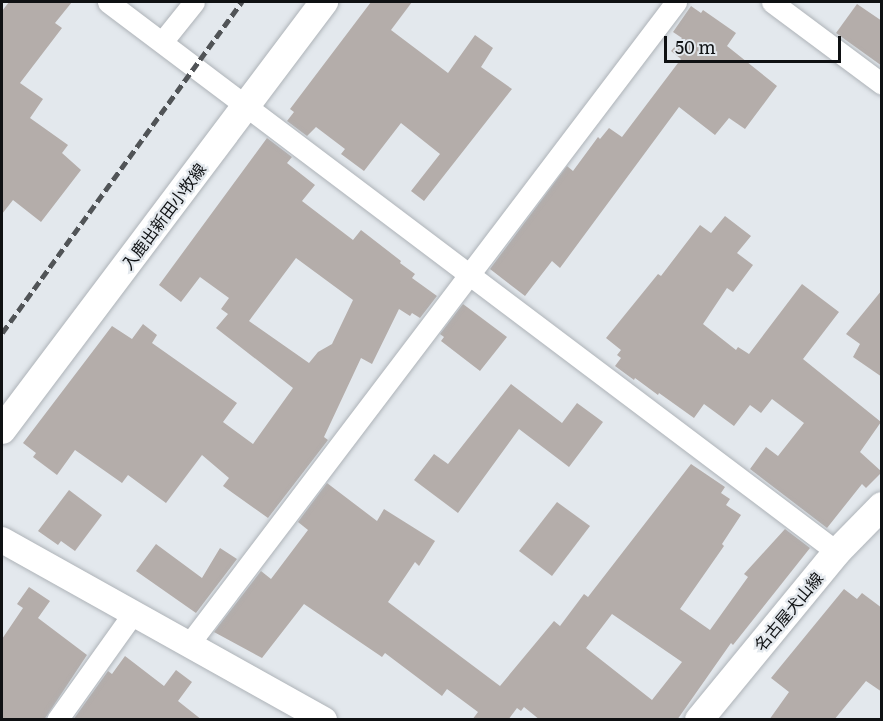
<!DOCTYPE html>
<meta charset="utf-8">
<style>
body{margin:0}
#map{position:relative;width:883px;height:721px;overflow:hidden;background:#e3e8ed;font-family:Literata,"Noto Sans JP",serif}
div>[style]{position:absolute}
[style*='--x']{left:calc(var(--x)*1px);top:calc(var(--y)*1px);width:calc(var(--w)*1px);rotate:calc(var(--a)*1deg)}
.building>*{inset:0;background:#b4adaa}
.roads{filter:drop-shadow(0 0 2px #aeb3b8) drop-shadow(0 0 2px #aeb3b8)}
.minor>*{height:21px;margin:-10.5px;padding:0 10.5px;transform-origin:10.5px;border-radius:10.5px;background:#fff}
.tertiary>*{height:26px;margin:-13px;padding:0 13px;transform-origin:13px;border-radius:13px;background:#fff}
.secondary>*{height:28px;margin:-14px;padding:0 14px;transform-origin:14px;border-radius:14px;background:#fff}
.rail>*{height:4.5px;margin-top:-2.25px;transform-origin:0;background:repeating-linear-gradient(90deg,#515457 0 9px,transparent 0 13.5px)}
span{translate:-50% -50%;white-space:nowrap;text-align:center;line-height:1.15;-webkit-text-stroke:4.5px #e3e8ed;paint-order:stroke}
.street-label{font-size:16px;color:#0f1113}
.frame{position:absolute;inset:0;border:3px solid #0f1113;pointer-events:none}
.scale{position:absolute;left:664px;top:36px;width:177px;height:27px;box-sizing:border-box;border:3px solid #0f1113;border-top:0;padding-left:8px;font-size:18px;line-height:21px;white-space:nowrap;color:#0f1113;-webkit-text-stroke:4px #e3e8ed;paint-order:stroke}
</style>
<div id="map">
<div class="building">
<div style="clip-path:polygon(9px 2px,72px 2px,55px 23px,62px 28px,20px 83px,43px 99px,30px 118px,68px 145px,62px 153px,81px 170px,41px 222px,13px 200px,2px 214px,2px 11px)"></div>
<div style="clip-path:polygon(371px 2px,412px 2px,391px 30px,448px 73px,475px 35px,493px 48px,481px 67px,512px 89px,424px 201px,411px 191px,440px 154px,401px 123px,364px 171px,341px 154px,345px 149px,316px 127px,307px 136px,287px 121px,294px 112px,290px 109px)"></div>
<div style="clip-path:polygon(857px 4px,882px 21px,882px 66px,836px 33px)"></div>
<div style="clip-path:polygon(691px 6px,701px 13px,703px 10px,736px 33px,727px 46px,777px 86px,745px 129px,729px 118px,715px 135px,679px 107px,560px 268px,552px 261px,525px 296px,490px 269px,567px 166px,573px 171px,598px 137px,600px 139px,609px 128px,622px 137px,681px 59px,671px 51px,682px 38px,673px 32px)"></div>
<div style="clip-path:polygon(evenodd,267px 138px,292px 157px,287px 163px,315px 185px,302px 201px,353px 240px,361px 230px,401px 261px,400px 263px,415px 274px,412px 278px,437px 296px,420px 318px,412px 313px,410px 316px,399px 309px,372px 364px,361px 358px,324px 437px,328px 440px,268px 518px,223px 486px,229px 478px,202px 455px,166px 503px,128px 475px,122px 483px,75px 450px,57px 475px,33px 457px,36px 453px,23px 443px,112px 326px,132px 339px,143px 324px,157px 335px,152px 343px,237px 403px,223px 422px,253px 444px,293px 388px,216px 328px,228px 314px,221px 309px,229px 298px,200px 277px,181px 302px,159px 285px,267px 138px,296px 258px,353px 300px,332px 344px,318px 352px,309px 363px,249px 321px,296px 258px)"></div>
<div style="clip-path:polygon(725px 216px,751px 236px,737px 253px,753px 265px,733px 292px,727px 288px,703px 324px,736px 350px,738px 347px,749px 354px,802px 284px,839px 312px,803px 359px,881px 422px,860px 452px,882px 472px,866px 488px,862px 484px,827px 528px,750px 469px,766px 447px,778px 456px,804px 423px,772px 399px,761px 413px,750px 405px,734px 426px,704px 404px,694px 418px,659px 393px,658px 395px,635px 378px,634px 380px,615px 366px,621px 358px,617px 355px,621px 350px,606px 338px,658px 274px,661px 276px,700px 225px,711px 233px)"></div>
<div style="clip-path:polygon(882px 290px,882px 377px,853px 357px,860px 344px,846px 334px)"></div>
<div style="clip-path:polygon(463px 304px,507px 337px,480px 371px,441px 341px,444px 337px,440px 334px)"></div>
<div style="clip-path:polygon(511px 384px,562px 423px,577px 403px,603px 422px,569px 467px,519px 429px,458px 513px,414px 480px,434px 454px,448px 464px)"></div>
<div style="clip-path:polygon(evenodd,691px 464px,725px 487px,721px 493px,730px 499px,726px 505px,741px 515px,722px 544px,724px 546px,680px 609px,710px 630px,748px 577px,744px 574px,785px 529px,810px 548px,733px 645px,731px 643px,677px 720px,540px 720px,524px 707px,521px 711px,517px 708px,508px 720px,472px 720px,478px 712px,447px 689px,442px 696px,385px 653px,382px 657px,304px 604px,262px 658px,214px 632px,261px 571px,271px 579px,308px 530px,298px 522px,327px 483px,377px 521px,384px 509px,435px 541px,419px 566px,415px 562px,388px 602px,500px 686px,554px 621px,560px 626px,584px 594px,588px 597px,691px 464px,612px 614px,682px 662px,652px 700px,586px 648px,612px 614px)"></div>
<div style="clip-path:polygon(69px 490px,102px 515px,75px 551px,61px 541px,58px 545px,38px 531px)"></div>
<div style="clip-path:polygon(557px 502px,590px 526px,552px 576px,519px 551px)"></div>
<div style="clip-path:polygon(156px 544px,202px 578px,220px 548px,237px 559px,196px 613px,136px 571px)"></div>
<div style="clip-path:polygon(29px 587px,50px 601px,38px 618px,87px 655px,44px 720px,2px 720px,2px 639px,23px 608px,17px 604px)"></div>
<div style="clip-path:polygon(844px 589px,857px 599px,862px 593px,882px 608px,882px 692px,866px 681px,834px 720px,769px 720px,789px 692px,771px 678px)"></div>
<div style="clip-path:polygon(125px 656px,164px 686px,176px 670px,192px 682px,178px 701px,202px 720px,73px 720px,108px 671px,112px 674px)"></div>
</div>
<div class="roads">
<div class="minor">
<div style="--x:108;--y:2;--w:913;--a:37.03"></div>
<div style="--x:772;--y:2;--w:137;--a:36.7"></div>
<div style="--x:162;--y:42;--w:51;--a:-51.3"></div>
<div style="--x:189;--y:644;--w:806;--a:-52.82"></div>
<div style="--x:57;--y:720;--w:133;--a:-54.5"></div>
</div>
<div class="tertiary">
<div style="--x:2;--y:540;--w:369;--a:29.2"></div>
</div>
<div class="secondary">
<div style="--x:2;--y:430;--w:536;--a:-53.04"></div>
<div style="--x:699;--y:720;--w:217;--a:-50.6"></div>
<div style="--x:837;--y:552;--w:64;--a:-45.6"></div>
</div>
</div>
<div class="rail">
<div style="--x:2;--y:333;--w:409;--a:-54.1"></div>
</div>
<div class="street-label">
<span style="left:163px;top:216px;rotate:-53deg">入鹿出新田小牧線</span>
<span style="left:788px;top:611px;rotate:-50deg">名古屋犬山線</span>
</div>
<div class="frame"></div>
<div class="scale">50 m</div>
</div>
